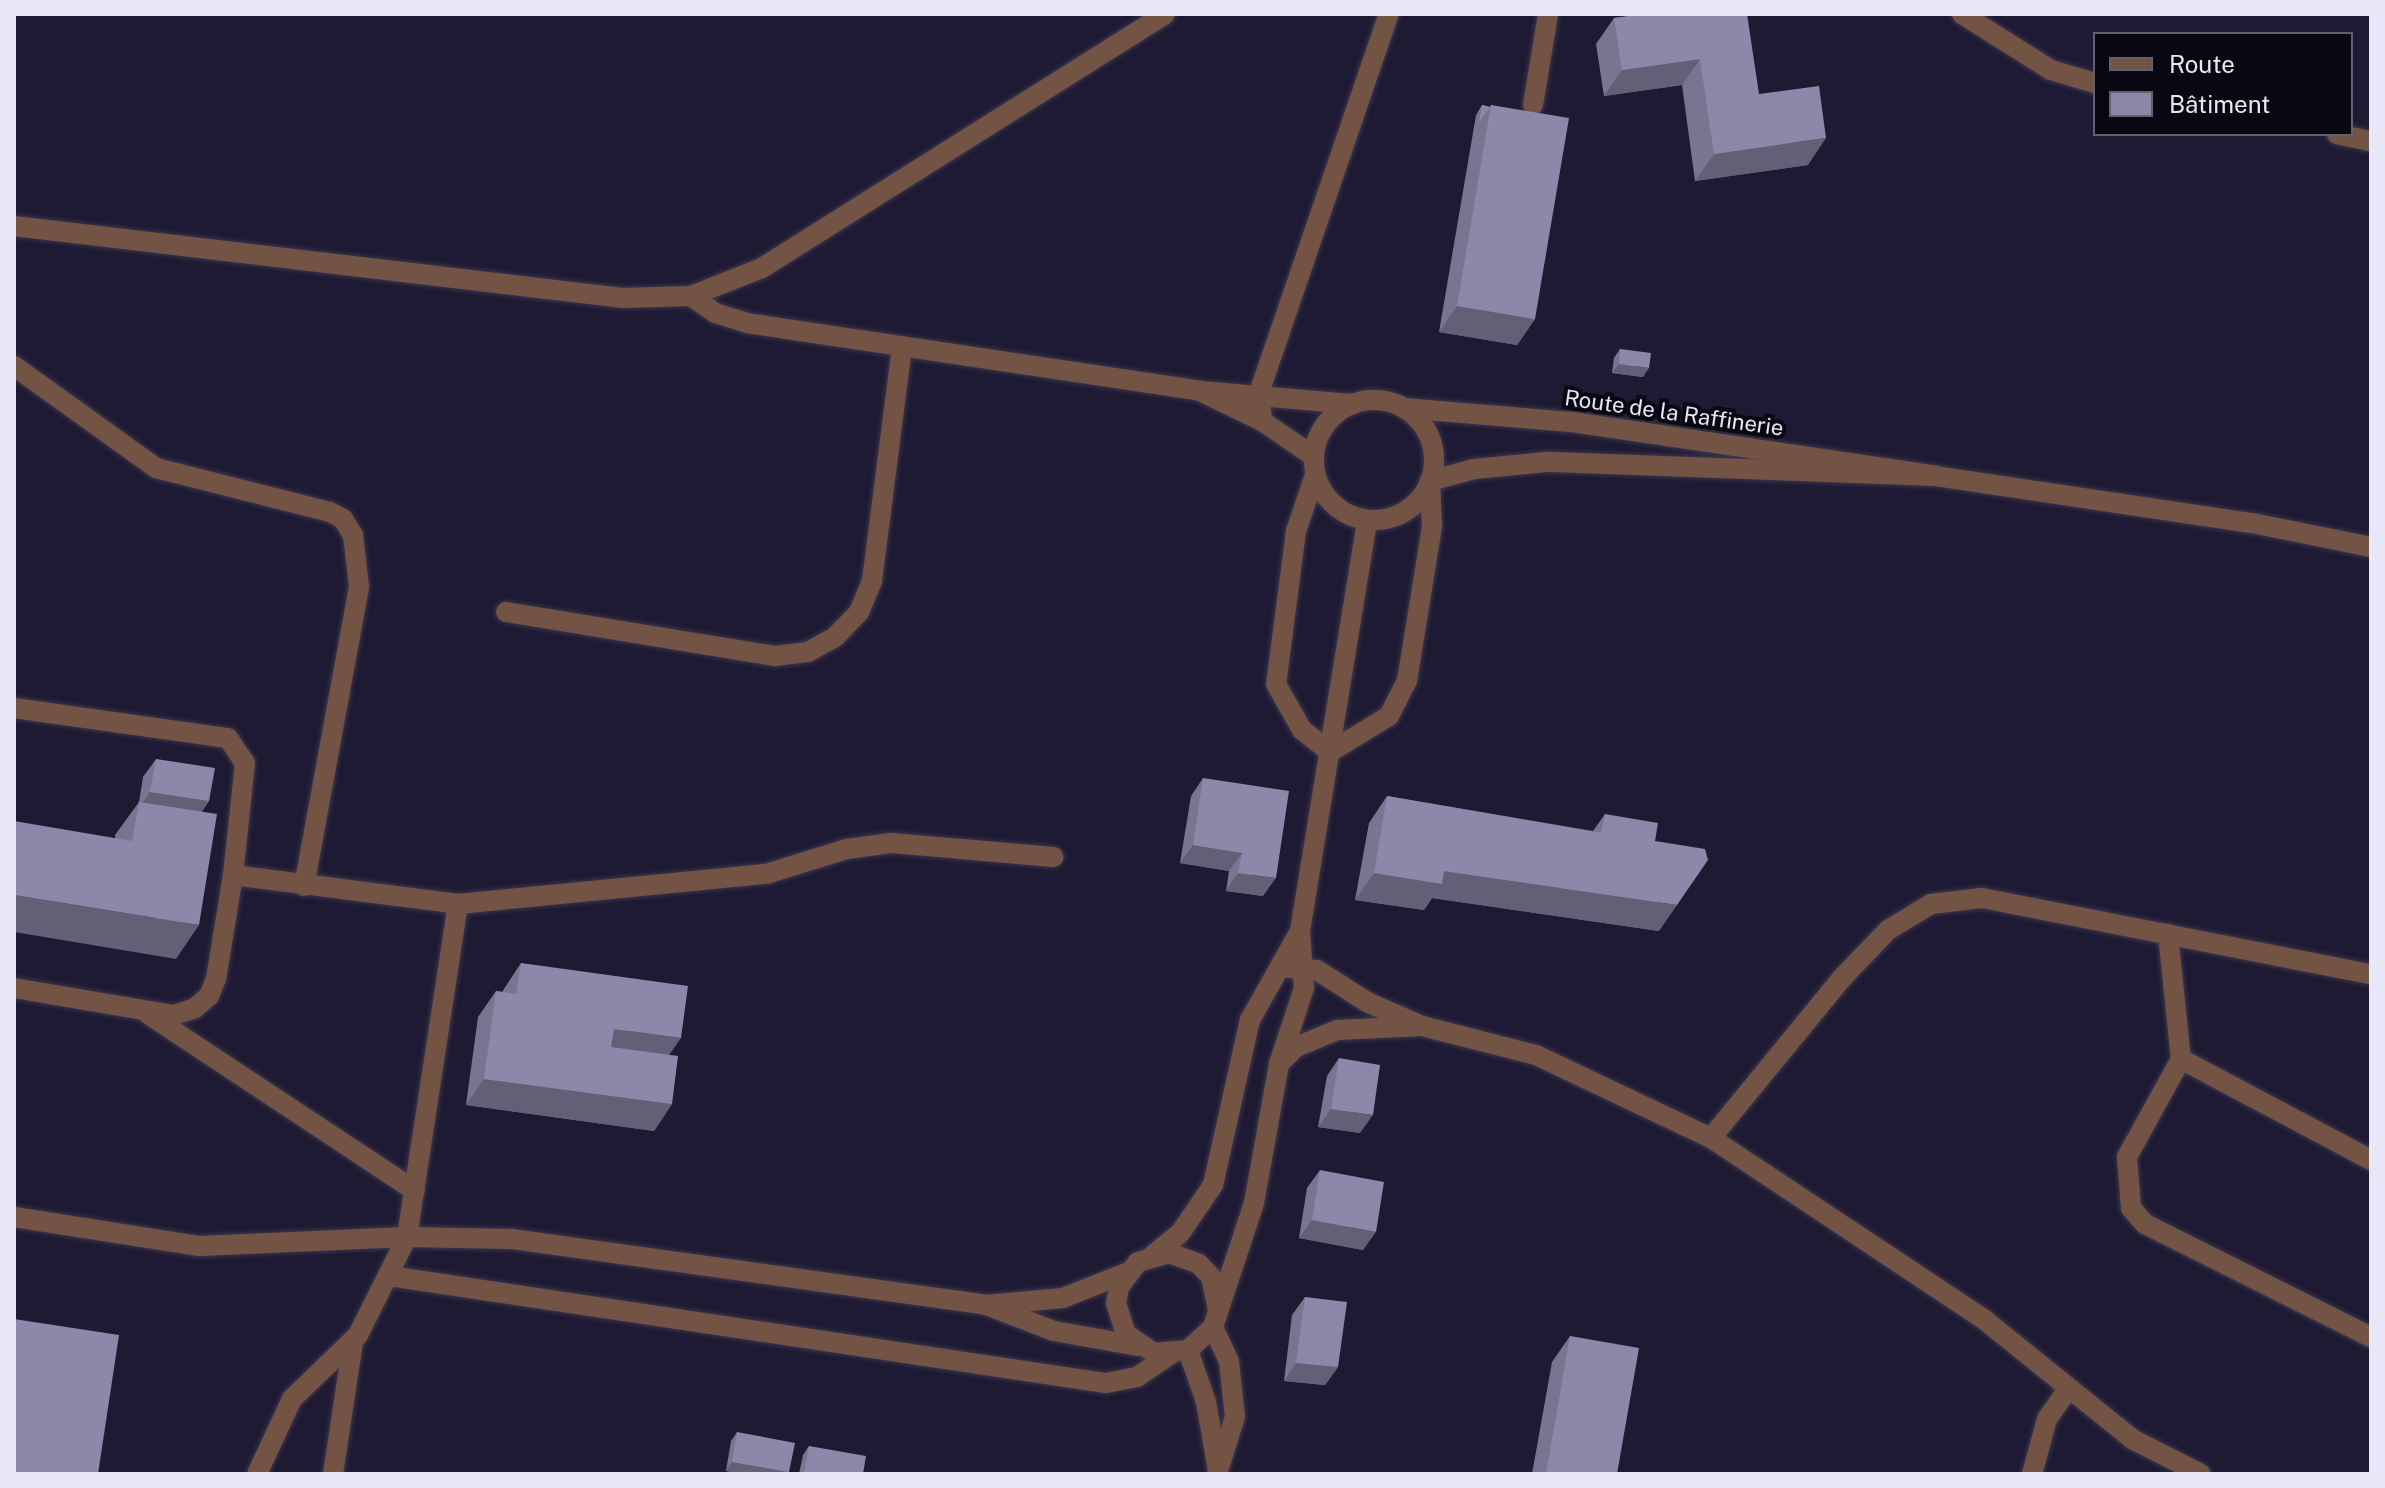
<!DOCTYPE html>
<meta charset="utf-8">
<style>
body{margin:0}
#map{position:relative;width:2385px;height:1488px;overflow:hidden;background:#1f1a33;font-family:"Public Sans",sans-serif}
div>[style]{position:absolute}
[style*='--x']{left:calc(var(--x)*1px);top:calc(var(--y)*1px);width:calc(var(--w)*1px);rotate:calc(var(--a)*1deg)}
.roads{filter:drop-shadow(0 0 2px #3b374f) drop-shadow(0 0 2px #3b374f)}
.lane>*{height:20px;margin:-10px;padding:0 10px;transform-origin:10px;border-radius:10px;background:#735444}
.street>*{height:20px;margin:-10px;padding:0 10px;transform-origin:10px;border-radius:10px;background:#735444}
.street>.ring{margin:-10px;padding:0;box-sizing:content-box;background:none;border:20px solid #735444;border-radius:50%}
.wall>*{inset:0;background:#787591}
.shaded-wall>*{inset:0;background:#625f76}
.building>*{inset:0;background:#8c88a9}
span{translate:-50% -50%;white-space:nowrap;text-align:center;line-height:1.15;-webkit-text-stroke:8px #080712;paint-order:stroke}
.street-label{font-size:22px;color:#e8e7f8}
.frame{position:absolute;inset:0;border:16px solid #e8e7f8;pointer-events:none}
.legend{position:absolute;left:2093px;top:32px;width:260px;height:104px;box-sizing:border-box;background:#080712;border:2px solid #62616e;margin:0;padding:10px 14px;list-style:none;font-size:24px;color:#e8e7f8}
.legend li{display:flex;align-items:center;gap:16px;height:40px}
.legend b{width:40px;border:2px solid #62616e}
</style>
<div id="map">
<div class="roads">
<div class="lane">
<div style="--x:1962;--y:14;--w:105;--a:32.2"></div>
<div style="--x:2051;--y:70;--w:46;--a:16.5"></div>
<div style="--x:1533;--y:105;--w:92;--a:-80.6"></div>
<div style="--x:2337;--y:134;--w:35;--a:12"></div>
<div style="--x:14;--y:226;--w:612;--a:6.75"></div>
<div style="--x:622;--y:298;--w:69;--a:-1.7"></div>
<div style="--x:691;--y:296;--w:29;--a:35"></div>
<div style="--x:715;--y:313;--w:34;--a:17"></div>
<div style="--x:747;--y:323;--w:458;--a:8.5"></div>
<div style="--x:691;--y:296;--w:76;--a:-21.5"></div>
<div style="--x:762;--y:268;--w:476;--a:-32.2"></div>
<div style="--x:14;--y:366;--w:175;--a:35.7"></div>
<div style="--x:156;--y:468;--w:179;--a:14.2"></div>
<div style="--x:330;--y:512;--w:15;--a:28"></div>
<div style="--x:343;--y:519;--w:19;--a:58"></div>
<div style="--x:353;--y:535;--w:52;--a:83.4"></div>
<div style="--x:359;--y:587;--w:304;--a:100.4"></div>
<div style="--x:1262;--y:421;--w:28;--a:-96"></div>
<div style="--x:1259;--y:393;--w:401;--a:-71.1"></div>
<div style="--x:1313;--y:456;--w:62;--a:-145.5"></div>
<div style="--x:1262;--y:421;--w:69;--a:-154.2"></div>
<div style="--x:1200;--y:391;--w:154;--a:4.9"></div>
<div style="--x:1315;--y:475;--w:59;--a:108.7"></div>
<div style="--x:1296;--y:531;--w:154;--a:97.4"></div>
<div style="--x:1276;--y:684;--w:53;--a:60.5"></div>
<div style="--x:1302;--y:730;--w:36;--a:38"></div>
<div style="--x:1330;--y:752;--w:69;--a:-31.4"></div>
<div style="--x:1389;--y:716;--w:39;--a:-63"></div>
<div style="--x:1407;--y:681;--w:157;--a:-80.8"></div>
<div style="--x:1432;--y:526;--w:45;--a:-92.5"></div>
<div style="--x:506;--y:612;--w:273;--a:9.3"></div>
<div style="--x:775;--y:656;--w:33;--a:-7"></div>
<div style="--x:808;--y:652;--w:31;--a:-29"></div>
<div style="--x:835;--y:637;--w:35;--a:-46"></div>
<div style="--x:859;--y:612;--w:34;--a:-67"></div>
<div style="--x:872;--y:581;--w:237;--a:-82.7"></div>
<div style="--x:14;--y:708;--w:216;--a:8"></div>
<div style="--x:228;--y:738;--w:30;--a:56"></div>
<div style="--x:245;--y:763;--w:113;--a:96.1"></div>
<div style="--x:1300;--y:931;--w:416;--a:-80.7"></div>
<div style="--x:2168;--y:934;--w:126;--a:84.1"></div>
<div style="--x:2181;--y:1059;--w:112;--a:118.9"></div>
<div style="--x:2127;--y:1157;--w:51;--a:85.5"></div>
<div style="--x:2131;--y:1208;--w:21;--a:49"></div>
<div style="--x:2145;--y:1224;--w:253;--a:26.6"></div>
<div style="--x:14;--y:988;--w:162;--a:9.6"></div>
<div style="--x:174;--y:1015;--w:22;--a:-18"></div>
<div style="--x:195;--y:1008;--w:18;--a:-41"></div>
<div style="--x:209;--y:996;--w:18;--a:-68"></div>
<div style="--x:216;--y:979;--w:105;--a:-80.7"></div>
<div style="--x:233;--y:875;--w:227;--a:7.3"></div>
<div style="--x:148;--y:1014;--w:320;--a:33.5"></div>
<div style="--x:1422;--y:1026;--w:118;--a:14.3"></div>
<div style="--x:1536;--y:1055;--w:194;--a:25.4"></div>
<div style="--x:1711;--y:1138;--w:330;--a:33.6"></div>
<div style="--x:1986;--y:1321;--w:188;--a:38.9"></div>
<div style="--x:2132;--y:1439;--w:77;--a:26.9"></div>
<div style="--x:2181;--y:1059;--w:215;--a:28"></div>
<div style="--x:1279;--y:1064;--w:24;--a:-45"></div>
<div style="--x:1296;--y:1047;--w:44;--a:-22.5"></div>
<div style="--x:1337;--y:1030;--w:85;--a:-2.7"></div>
<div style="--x:1422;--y:1026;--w:60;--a:-156.4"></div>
<div style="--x:1367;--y:1002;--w:59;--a:-147.4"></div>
<div style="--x:1317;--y:970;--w:28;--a:-176"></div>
<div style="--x:1711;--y:1138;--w:208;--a:-50.7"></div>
<div style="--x:1843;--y:977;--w:65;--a:-46.2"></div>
<div style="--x:1888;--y:930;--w:50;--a:-31.2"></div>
<div style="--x:1931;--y:904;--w:51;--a:-6.7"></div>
<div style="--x:1982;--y:898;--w:396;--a:11.1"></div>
<div style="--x:14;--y:1217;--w:188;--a:8.9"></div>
<div style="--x:200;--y:1246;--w:207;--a:-2.5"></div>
<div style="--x:407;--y:1237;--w:105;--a:1.1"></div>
<div style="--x:512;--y:1239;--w:479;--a:7.9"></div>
<div style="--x:1153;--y:1255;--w:36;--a:-39"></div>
<div style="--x:1181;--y:1232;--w:57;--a:-55.8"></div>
<div style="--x:1213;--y:1185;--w:169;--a:-77.4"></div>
<div style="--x:1250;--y:1020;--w:102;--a:-60.7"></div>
<div style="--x:1300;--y:931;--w:57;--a:86"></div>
<div style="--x:1304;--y:988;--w:80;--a:108.2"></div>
<div style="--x:1279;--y:1064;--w:141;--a:100.2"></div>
<div style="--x:1254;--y:1203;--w:131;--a:108.3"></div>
<div style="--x:1213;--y:1327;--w:34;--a:137"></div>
<div style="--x:1188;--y:1350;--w:34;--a:175"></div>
<div style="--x:1154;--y:1353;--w:34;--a:-146"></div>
<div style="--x:1126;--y:1334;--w:33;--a:-108"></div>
<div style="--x:1116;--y:1303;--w:16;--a:-79"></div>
<div style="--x:1119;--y:1287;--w:31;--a:-53"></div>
<div style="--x:1138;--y:1262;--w:32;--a:-16"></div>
<div style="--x:1169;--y:1253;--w:32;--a:20"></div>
<div style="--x:1199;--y:1264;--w:18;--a:47"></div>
<div style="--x:1211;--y:1277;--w:34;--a:78"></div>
<div style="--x:1126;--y:1273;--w:68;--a:158.4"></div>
<div style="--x:1063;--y:1298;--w:77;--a:174.8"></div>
<div style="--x:986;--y:1305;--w:73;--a:20.9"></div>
<div style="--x:1054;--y:1331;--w:85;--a:10.1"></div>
<div style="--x:389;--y:1276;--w:725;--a:8.49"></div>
<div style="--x:1106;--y:1383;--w:32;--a:-11"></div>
<div style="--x:1137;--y:1377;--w:41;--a:-34.1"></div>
<div style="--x:1213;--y:1327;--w:38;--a:65"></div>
<div style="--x:1229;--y:1362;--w:55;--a:83.8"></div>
<div style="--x:1235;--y:1417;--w:60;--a:107.5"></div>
<div style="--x:1188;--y:1350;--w:55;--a:70.9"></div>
<div style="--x:1206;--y:1402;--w:70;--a:80.1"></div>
<div style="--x:257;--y:1474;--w:83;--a:-65"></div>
<div style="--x:292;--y:1399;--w:92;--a:-44.1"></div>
<div style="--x:358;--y:1335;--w:110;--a:-63.4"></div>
<div style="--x:407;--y:1237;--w:337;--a:-81.3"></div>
<div style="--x:458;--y:904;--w:309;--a:-5.6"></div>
<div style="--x:766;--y:874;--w:85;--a:-17.2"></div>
<div style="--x:847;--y:849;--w:44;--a:-7.8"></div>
<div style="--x:891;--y:843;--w:163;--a:4.9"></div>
<div style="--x:333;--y:1474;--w:134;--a:-81.4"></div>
<div style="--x:2032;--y:1474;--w:57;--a:-74.7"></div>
<div style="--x:2047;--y:1419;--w:37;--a:-55"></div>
</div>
<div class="street">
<div class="ring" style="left:1314px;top:400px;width:100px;height:100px"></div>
<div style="--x:1404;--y:408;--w:169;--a:4.8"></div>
<div style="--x:1572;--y:422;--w:368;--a:8.4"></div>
<div style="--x:1936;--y:476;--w:390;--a:-177.9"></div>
<div style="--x:1546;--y:462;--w:72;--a:174.4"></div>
<div style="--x:1474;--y:469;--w:46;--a:164.7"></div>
<div style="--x:1936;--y:476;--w:319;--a:8.5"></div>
<div style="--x:2252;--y:523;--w:121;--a:11.4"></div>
</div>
</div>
<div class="wall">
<div style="clip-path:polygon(1645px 14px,1759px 94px,1808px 165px,1695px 181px,1682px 85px,1604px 96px,1596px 44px,1614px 18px)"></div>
<div style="clip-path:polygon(1482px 105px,1490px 107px,1491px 105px,1535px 319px,1517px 345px,1439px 332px,1476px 115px)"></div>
<div style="clip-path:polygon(1620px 349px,1643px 377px,1612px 373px,1614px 358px)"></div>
<div style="clip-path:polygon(156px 759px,209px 801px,202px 811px,176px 959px,115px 838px,115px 835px,139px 802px,143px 777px)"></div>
<div style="clip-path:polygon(1203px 778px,1263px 896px,1226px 891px,1229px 871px,1180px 863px,1191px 796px)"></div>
<div style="clip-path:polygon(1387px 796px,1593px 831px,1605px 814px,1655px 841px,1659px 931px,1432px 898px,1424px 910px,1355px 900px,1369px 823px)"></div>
<div style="clip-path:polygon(521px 963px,669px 1055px,672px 1104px,654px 1131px,466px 1105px,478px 1017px,496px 991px,502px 992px)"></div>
<div style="clip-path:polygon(1339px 1058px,1360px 1133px,1318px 1127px,1327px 1076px)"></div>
<div style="clip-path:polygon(1320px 1170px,1363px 1250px,1299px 1238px,1307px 1188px)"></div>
<div style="clip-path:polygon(1305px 1297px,1338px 1367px,1325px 1385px,1284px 1381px,1292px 1315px)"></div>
<div style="clip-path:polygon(1570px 1336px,1617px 1474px,1532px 1474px,1552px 1362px)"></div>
<div style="clip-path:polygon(737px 1432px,789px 1472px,788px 1474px,744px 1474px,726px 1471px,731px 1441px)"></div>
<div style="clip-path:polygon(809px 1446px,863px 1474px,799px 1474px,803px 1455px)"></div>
</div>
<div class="shaded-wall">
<div style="clip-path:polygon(1700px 59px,1682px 85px,1604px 96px,1622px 70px)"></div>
<div style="clip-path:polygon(1826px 138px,1808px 165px,1695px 181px,1714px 154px)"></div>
<div style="clip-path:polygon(1457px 306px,1535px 319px,1517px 345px,1439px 332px)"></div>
<div style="clip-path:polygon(1619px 364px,1649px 368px,1643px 377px,1612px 373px)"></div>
<div style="clip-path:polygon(150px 792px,209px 801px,197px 819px,138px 810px)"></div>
<div style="clip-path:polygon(1193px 845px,1242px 853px,1229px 871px,1180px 863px)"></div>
<div style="clip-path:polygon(1444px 871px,1677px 905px,1659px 931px,1432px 898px,1424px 910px,1355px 900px,1374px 873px)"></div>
<div style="clip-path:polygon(1238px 873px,1276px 878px,1263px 896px,1226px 891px)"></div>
<div style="clip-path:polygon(14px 895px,199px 925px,176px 959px,14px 932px)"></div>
<div style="clip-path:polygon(614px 1029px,681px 1038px,663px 1064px,595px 1055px)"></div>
<div style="clip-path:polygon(484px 1079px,672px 1104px,654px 1131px,466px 1105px)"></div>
<div style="clip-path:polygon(1331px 1109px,1373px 1115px,1360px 1133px,1318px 1127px)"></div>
<div style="clip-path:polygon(1312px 1220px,1376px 1232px,1363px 1250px,1299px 1238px)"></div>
<div style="clip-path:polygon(1296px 1363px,1338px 1367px,1325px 1385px,1284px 1381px)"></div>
<div style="clip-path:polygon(732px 1462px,789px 1472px,788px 1474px,744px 1474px,726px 1471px)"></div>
</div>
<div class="building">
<div style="clip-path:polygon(1645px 14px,1747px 14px,1759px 94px,1819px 86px,1826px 138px,1714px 154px,1700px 59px,1622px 70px,1614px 18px)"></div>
<div style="clip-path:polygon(1482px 105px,1490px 107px,1479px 122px)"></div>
<div style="clip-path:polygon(1491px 105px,1569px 118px,1535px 319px,1457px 306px)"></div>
<div style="clip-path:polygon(1620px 349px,1651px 353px,1649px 368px,1619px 364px)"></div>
<div style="clip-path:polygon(156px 759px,215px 768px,209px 801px,150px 792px)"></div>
<div style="clip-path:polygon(1203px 778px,1289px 791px,1276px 878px,1238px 873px,1242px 853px,1193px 845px)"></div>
<div style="clip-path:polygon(1387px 796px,1601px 833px,1605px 814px,1658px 823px,1655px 841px,1705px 849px,1708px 860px,1677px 905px,1444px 871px,1442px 884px,1374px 873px)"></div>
<div style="clip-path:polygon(139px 802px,217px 814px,199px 925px,14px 895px,14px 821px,132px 841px)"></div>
<div style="clip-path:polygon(521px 963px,688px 986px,681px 1038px,614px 1029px,611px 1047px,678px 1056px,672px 1104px,484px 1079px,496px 991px,516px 994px)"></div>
<div style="clip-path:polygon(1339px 1058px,1380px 1065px,1373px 1115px,1331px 1109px)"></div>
<div style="clip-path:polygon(1320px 1170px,1384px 1182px,1376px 1232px,1312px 1220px)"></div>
<div style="clip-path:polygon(1305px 1297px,1347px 1302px,1338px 1367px,1296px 1363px)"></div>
<div style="clip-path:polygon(14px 1319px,119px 1335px,98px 1474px,14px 1474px)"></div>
<div style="clip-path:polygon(1570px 1336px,1639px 1348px,1617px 1474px,1546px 1474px)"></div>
<div style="clip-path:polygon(737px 1432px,795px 1443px,789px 1472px,732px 1462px)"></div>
<div style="clip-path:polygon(809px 1446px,866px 1456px,863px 1474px,804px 1474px)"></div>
</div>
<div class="street-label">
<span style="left:1674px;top:413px;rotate:8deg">Route de la Raffinerie</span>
</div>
<div class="frame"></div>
<ul class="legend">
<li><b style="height:10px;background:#735444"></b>Route</li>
<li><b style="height:22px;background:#8c88a9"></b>Bâtiment</li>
</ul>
</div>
